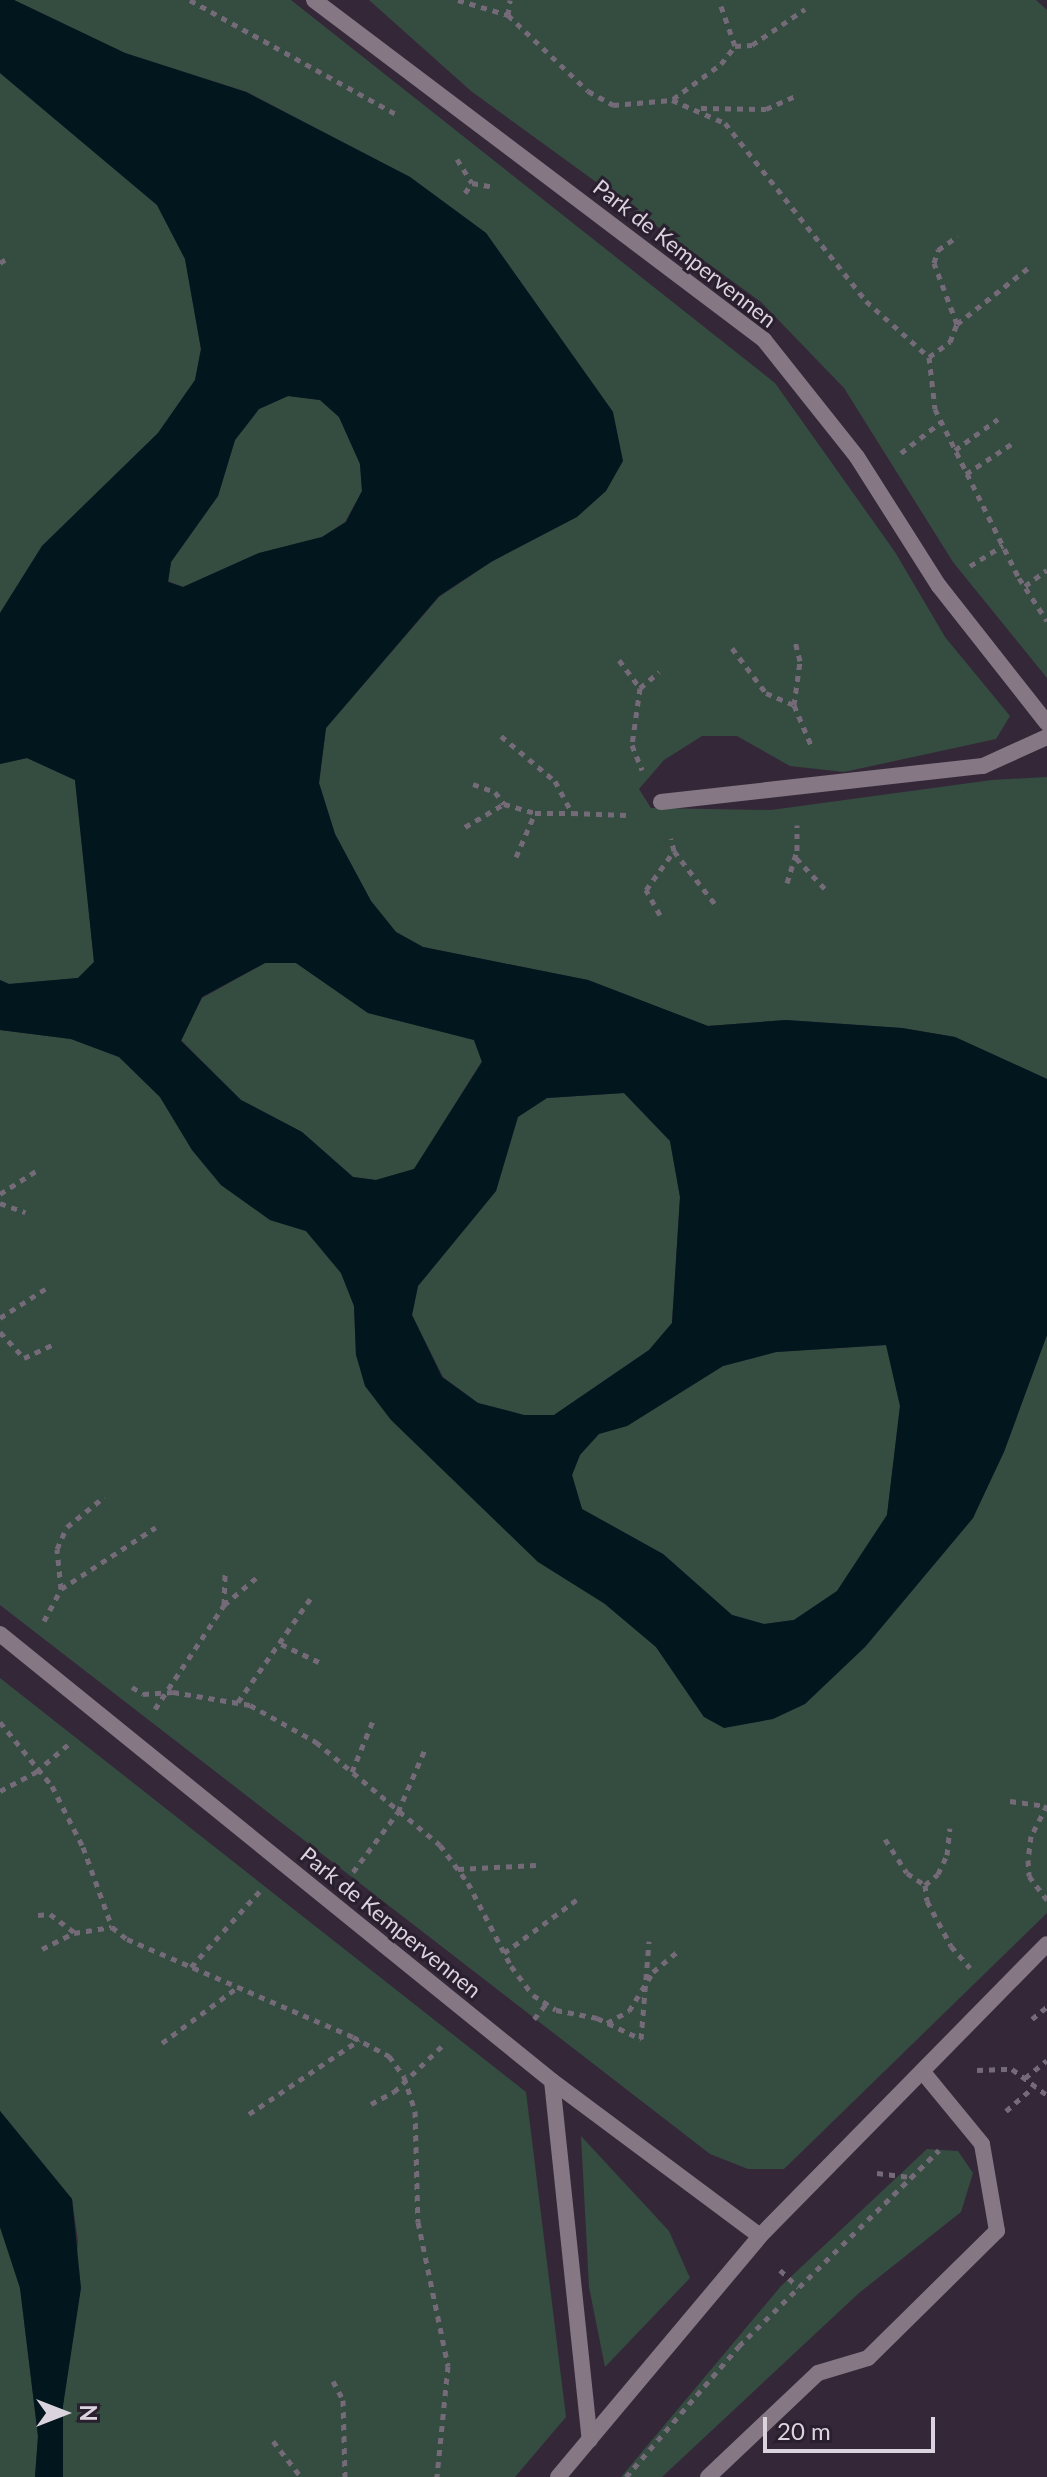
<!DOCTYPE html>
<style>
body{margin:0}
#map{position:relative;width:1047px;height:2477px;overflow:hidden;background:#342838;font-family:Lato,sans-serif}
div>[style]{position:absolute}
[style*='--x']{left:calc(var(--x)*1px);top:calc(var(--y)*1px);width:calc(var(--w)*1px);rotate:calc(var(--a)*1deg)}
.green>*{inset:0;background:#354c41}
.water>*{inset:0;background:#01161d}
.path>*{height:5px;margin-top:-2.5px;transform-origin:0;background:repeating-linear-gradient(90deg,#746a78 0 6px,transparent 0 12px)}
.lane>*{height:16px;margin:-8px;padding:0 8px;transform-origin:8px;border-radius:8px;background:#857884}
span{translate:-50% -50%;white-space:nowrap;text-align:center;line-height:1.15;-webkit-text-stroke:6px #2a1f2e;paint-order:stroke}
.street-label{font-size:22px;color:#dbd4de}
.north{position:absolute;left:24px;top:2373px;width:80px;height:80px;-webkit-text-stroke:6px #2a1f2e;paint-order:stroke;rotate:90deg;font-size:22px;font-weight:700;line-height:32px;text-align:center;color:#dbd4de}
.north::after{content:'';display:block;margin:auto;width:28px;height:36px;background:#dbd4de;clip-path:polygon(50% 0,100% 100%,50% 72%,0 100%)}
.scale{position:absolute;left:763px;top:2417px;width:172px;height:36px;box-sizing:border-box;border:4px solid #dbd4de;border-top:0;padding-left:10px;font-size:24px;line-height:28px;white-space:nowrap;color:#dbd4de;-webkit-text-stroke:6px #2a1f2e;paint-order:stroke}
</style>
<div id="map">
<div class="green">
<div style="clip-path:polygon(14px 0,291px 0,775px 383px,895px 552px,945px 637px,1010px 716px,996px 739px,844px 772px,790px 766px,737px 736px,702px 736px,664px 760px,639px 789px,651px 808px,771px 810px,992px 780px,1047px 777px,1047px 1079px,955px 1037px,902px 1028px,786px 1020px,708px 1026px,588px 980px,423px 947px,396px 932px,371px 901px,335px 834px,319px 783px,326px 728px,439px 597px,491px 562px,613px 412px,486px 233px,410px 177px,247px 92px,125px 53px)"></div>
<div style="clip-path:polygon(369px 0,1036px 0,1047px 10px,1047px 678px,953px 562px,844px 388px,761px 302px,471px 91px)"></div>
<div style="clip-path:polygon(0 73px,157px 205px,185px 259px,201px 349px,195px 380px,158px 433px,42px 546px,0 613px)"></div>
<div style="clip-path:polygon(288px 396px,320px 400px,339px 417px,360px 464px,362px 491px,345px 522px,322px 537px,259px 553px,183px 587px,168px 581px,171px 562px,218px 496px,235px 440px,259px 409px)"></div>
<div style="clip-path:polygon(27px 758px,75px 780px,94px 962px,78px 978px,9px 984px,0 980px,0 764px)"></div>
<div style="clip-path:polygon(265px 963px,296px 963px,368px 1013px,474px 1040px,482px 1061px,414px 1169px,376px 1180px,353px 1177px,302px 1132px,241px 1100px,181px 1040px,202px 998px)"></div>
<div style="clip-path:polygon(0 1030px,71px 1039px,119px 1057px,160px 1097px,192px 1150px,221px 1185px,270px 1220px,306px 1231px,341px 1273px,354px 1306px,356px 1355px,605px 1604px,656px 1647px,704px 1717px,865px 1647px,973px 1518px,1047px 1335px,1047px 1913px,784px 2169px,748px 2169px,710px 2154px,0 1605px)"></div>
<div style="clip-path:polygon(624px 1093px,670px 1141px,680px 1197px,672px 1323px,649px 1350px,554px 1415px,524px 1415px,478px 1403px,443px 1377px,412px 1315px,418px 1286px,496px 1191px,517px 1117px,547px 1098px)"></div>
<div style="clip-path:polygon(887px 1345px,900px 1406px,887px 1515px,837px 1591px,794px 1620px,764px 1624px,732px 1615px,663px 1554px,582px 1509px,572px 1475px,580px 1454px,599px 1433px,627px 1426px,723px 1366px,776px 1352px)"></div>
<div style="clip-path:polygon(0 1678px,526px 2092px,566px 2417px,515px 2477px,63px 2477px,63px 2406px,78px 2241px,72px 2199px,0 2111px)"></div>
<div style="clip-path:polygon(581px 2136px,669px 2231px,690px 2278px,605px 2367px,589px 2287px)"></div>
<div style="clip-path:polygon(927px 2149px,958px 2151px,973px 2173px,961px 2212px,859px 2293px,662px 2477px,621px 2477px,781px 2286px)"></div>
<div style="clip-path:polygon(0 2227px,20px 2288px,38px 2437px,35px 2477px,0 2477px)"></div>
</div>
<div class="water">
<div style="clip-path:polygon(evenodd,0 0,14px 0,125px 53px,246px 92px,410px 177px,486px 233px,613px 412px,623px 461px,606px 491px,577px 517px,491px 562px,439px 596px,326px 728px,319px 783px,335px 834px,371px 901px,396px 932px,423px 947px,588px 980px,708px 1026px,786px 1020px,902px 1028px,955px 1037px,1047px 1079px,1047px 1335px,1004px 1452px,973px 1518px,865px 1647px,805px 1704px,773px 1719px,724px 1728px,704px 1717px,656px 1647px,605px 1604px,538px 1562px,391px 1420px,365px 1386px,356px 1355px,354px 1306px,341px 1273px,306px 1231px,270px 1220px,221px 1185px,192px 1150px,160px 1097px,119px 1057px,71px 1039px,0 1030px,0 980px,9px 984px,78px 978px,94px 962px,75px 780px,27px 758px,0 764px,0 613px,42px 546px,158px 433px,195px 380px,201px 349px,185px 259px,157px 205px,0 73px,0 0,288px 396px,320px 400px,339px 417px,360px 464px,362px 491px,346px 522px,322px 537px,259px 553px,183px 587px,168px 582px,171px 562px,218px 496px,235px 440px,259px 409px,288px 396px,0 0,265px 963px,296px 963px,368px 1013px,474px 1040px,482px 1062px,414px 1169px,376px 1180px,353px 1177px,302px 1132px,241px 1100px,181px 1041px,202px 997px,265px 963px,0 0,624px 1093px,670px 1141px,680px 1197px,672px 1323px,649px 1350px,554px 1415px,524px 1415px,478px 1403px,442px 1377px,412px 1315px,418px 1286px,496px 1191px,518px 1117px,547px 1098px,624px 1093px,0 0,886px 1345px,900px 1406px,887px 1515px,837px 1591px,794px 1620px,764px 1624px,732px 1615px,663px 1554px,582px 1509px,572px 1475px,580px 1455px,599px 1434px,627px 1426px,723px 1366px,776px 1352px,886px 1345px)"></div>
<div style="clip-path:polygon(0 2111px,72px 2199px,81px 2288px,63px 2406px,63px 2477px,35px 2477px,38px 2436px,20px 2288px,0 2227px)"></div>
</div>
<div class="path">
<div style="--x:190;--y:0;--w:235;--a:29"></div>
<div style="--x:458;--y:0;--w:52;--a:16.7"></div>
<div style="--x:508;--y:15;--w:110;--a:43.5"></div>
<div style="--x:588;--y:91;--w:29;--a:29"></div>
<div style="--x:613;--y:105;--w:59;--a:-4.8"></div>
<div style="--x:672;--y:100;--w:58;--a:23.5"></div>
<div style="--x:725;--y:123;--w:227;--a:51.6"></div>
<div style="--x:866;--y:301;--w:84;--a:41.6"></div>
<div style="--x:929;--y:357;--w:52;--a:83.4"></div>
<div style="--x:935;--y:409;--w:189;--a:63.6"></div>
<div style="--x:1019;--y:578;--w:51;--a:56.9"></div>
<div style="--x:721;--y:6;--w:42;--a:70.7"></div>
<div style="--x:508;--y:15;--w:15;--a:-82"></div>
<div style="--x:673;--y:99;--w:59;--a:-36.1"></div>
<div style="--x:721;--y:64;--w:23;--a:-52"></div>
<div style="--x:735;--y:46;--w:17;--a:-3"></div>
<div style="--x:752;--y:45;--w:64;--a:-34.2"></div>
<div style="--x:701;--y:108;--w:65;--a:0.9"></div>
<div style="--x:766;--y:109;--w:34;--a:-24"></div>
<div style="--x:457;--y:159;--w:28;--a:58"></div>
<div style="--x:465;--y:193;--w:12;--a:-55"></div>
<div style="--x:472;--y:183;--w:23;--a:10"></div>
<div style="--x:0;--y:263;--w:9;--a:-32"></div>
<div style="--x:957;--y:324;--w:65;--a:-110.7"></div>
<div style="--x:934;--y:263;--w:14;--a:-73"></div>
<div style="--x:938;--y:250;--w:24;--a:-35"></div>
<div style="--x:929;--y:357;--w:26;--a:-36"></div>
<div style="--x:950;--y:342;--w:19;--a:-69"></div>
<div style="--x:957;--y:324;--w:95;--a:-38.2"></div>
<div style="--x:955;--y:450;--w:53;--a:-35.8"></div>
<div style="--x:901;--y:453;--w:51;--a:-37.8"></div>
<div style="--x:966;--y:474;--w:56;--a:-33.4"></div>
<div style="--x:970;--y:566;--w:39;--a:-32"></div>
<div style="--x:1025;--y:586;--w:27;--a:-36"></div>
<div style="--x:732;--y:648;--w:56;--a:52.9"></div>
<div style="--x:766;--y:693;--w:30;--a:23"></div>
<div style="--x:794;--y:705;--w:43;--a:67"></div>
<div style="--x:619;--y:660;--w:35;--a:53"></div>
<div style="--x:640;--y:688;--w:58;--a:98"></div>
<div style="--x:632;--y:745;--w:27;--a:68"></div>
<div style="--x:640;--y:688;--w:25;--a:-40"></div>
<div style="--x:794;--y:705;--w:44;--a:-82.2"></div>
<div style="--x:800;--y:661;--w:21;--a:-104"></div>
<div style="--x:501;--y:736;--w:70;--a:39.8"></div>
<div style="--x:555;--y:781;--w:36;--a:62"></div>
<div style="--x:572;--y:813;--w:54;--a:2.1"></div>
<div style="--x:473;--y:784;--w:23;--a:20"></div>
<div style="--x:495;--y:792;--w:15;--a:53"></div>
<div style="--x:465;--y:827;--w:45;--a:-30.5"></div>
<div style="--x:504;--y:804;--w:32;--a:16"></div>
<div style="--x:535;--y:813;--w:37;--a:0"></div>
<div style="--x:674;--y:851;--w:67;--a:52.3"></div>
<div style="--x:516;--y:857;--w:48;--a:-66.6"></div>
<div style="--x:796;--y:858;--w:47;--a:46.7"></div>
<div style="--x:787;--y:883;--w:34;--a:-73"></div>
<div style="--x:797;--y:851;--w:26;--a:-90"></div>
<div style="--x:660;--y:915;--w:29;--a:-119"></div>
<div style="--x:646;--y:890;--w:48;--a:-54.3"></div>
<div style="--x:674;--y:851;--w:13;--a:-103"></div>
<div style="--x:0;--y:1194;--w:43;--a:-32.6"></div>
<div style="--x:0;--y:1203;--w:27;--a:20"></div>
<div style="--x:0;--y:1318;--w:54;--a:-32.8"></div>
<div style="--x:0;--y:1332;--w:35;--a:47"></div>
<div style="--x:24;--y:1358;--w:35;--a:-25"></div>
<div style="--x:61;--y:1589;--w:40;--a:-95.7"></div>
<div style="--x:57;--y:1549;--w:24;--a:-66"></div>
<div style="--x:67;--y:1527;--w:48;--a:-39"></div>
<div style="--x:224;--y:1605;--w:34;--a:-88"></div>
<div style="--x:44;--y:1621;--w:36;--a:-62"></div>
<div style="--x:61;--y:1589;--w:113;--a:-33.1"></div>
<div style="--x:281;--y:1644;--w:44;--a:25.4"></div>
<div style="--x:132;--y:1687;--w:13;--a:32"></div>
<div style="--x:143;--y:1694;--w:30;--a:-4"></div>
<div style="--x:173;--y:1692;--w:78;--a:9.6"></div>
<div style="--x:250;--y:1705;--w:76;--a:29.3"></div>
<div style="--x:316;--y:1742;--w:161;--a:39.7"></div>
<div style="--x:440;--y:1845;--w:47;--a:53.6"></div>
<div style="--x:468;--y:1883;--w:93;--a:62.6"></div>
<div style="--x:511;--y:1966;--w:36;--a:53"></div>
<div style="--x:533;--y:1995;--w:27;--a:33"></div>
<div style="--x:556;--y:2010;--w:42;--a:11"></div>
<div style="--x:597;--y:2018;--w:49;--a:25.5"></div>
<div style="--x:641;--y:2039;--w:98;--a:-85.3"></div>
<div style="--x:238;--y:1702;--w:126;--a:-55"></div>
<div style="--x:155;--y:1709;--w:125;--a:-56.4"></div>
<div style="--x:224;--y:1605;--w:42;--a:-40.2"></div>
<div style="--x:0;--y:1722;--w:82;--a:50.9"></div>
<div style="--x:52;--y:1786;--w:68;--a:63.1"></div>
<div style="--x:83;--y:1847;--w:85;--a:70.1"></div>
<div style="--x:112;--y:1927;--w:19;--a:39"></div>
<div style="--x:127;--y:1939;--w:246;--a:23.4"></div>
<div style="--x:353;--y:2037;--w:41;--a:27.8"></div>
<div style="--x:389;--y:2056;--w:26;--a:54"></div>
<div style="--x:404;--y:2077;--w:36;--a:72"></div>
<div style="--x:415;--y:2111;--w:111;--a:88.5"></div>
<div style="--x:418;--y:2222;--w:147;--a:78.2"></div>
<div style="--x:448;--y:2366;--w:112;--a:95.7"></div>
<div style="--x:352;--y:1772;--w:58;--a:-67.8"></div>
<div style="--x:0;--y:1791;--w:41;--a:-27.8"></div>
<div style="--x:36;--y:1772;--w:46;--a:-40.6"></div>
<div style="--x:1010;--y:1801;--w:35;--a:8"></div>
<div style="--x:1047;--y:1805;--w:35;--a:117"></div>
<div style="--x:1031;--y:1836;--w:24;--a:97"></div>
<div style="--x:1028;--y:1860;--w:16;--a:86"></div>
<div style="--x:1029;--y:1876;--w:30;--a:53"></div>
<div style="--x:885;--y:1839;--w:40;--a:57.1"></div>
<div style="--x:907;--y:1873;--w:22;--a:34"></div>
<div style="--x:925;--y:1885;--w:16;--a:83"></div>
<div style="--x:927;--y:1901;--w:51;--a:61.9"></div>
<div style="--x:951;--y:1946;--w:29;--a:49"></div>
<div style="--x:458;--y:1869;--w:78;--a:-2.9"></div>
<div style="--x:353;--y:1872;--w:75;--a:-53.1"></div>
<div style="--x:398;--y:1812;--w:71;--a:-66.7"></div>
<div style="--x:925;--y:1885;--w:17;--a:-40"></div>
<div style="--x:938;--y:1874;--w:21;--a:-65"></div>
<div style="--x:947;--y:1855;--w:27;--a:-84"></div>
<div style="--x:38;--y:1915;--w:12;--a:-5"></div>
<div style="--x:50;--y:1914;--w:30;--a:37"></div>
<div style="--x:42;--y:1949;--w:36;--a:-27"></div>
<div style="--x:74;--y:1933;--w:38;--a:-9"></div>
<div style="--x:504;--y:1953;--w:93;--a:-36.3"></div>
<div style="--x:191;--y:1967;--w:103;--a:-47.8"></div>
<div style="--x:534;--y:2019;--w:19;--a:-51"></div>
<div style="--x:1032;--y:2019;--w:19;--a:-39"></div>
<div style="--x:607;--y:2023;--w:25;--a:-29"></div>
<div style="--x:629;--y:2011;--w:46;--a:-58.4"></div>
<div style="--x:653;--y:1972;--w:31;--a:-40"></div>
<div style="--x:162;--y:2043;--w:94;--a:-36.4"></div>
<div style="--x:977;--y:2070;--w:35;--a:-2"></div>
<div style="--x:1012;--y:2069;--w:44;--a:36.6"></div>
<div style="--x:1025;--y:2078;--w:28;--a:-39"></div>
<div style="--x:371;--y:2104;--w:26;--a:-28"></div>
<div style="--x:394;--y:2092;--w:69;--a:-43.8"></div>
<div style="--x:1006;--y:2111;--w:38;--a:-41"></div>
<div style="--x:249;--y:2114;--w:133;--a:-33.9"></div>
<div style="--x:877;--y:2173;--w:33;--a:7"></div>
<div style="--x:780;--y:2270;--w:25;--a:43"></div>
<div style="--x:333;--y:2381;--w:21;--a:62"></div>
<div style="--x:343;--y:2400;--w:77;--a:88.5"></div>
<div style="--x:273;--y:2441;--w:46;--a:52.1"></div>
<div style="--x:626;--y:2477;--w:173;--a:-49.2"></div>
<div style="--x:739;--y:2346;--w:280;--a:-44.4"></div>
</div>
<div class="lane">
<div style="--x:314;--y:0;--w:564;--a:37.07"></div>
<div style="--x:764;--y:340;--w:149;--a:51.5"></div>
<div style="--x:857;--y:457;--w:153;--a:57.6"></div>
<div style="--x:939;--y:586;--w:174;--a:51.8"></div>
<div style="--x:661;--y:802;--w:324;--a:-6.4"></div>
<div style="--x:983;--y:766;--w:70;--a:-24.4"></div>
<div style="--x:0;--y:1634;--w:710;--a:39"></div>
<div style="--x:552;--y:2081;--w:259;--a:36.7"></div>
<div style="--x:552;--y:2081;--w:361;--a:84"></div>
<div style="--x:558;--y:2477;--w:314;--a:-50"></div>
<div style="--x:760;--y:2236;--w:409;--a:-45.5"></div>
<div style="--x:708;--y:2477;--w:151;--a:-43.4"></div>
<div style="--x:818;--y:2373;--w:52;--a:-16.7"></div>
<div style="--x:868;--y:2358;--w:181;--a:-44.6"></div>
<div style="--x:997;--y:2231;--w:88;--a:-99.8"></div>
<div style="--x:982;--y:2144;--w:94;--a:-129.4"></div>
</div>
<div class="street-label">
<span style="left:685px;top:253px;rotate:38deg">Park de Kempervennen</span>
<span style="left:391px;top:1922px;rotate:39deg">Park de Kempervennen</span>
</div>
<div class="north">N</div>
<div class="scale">20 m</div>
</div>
